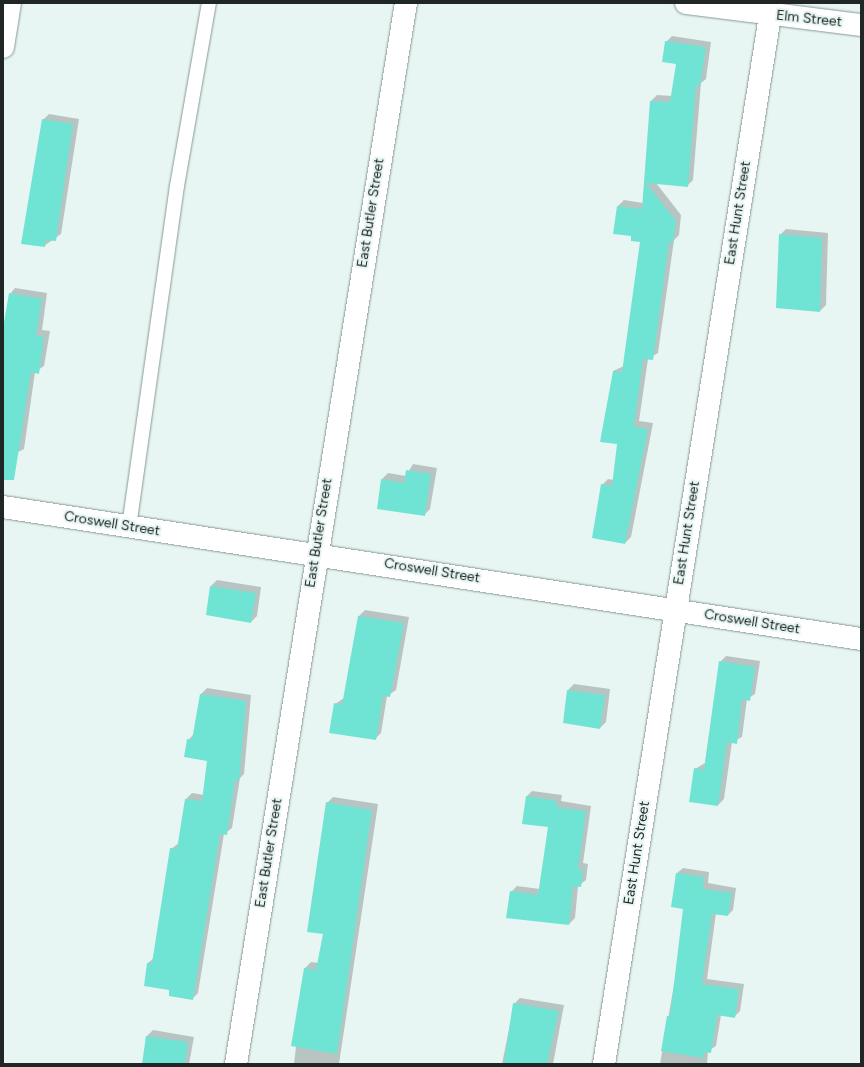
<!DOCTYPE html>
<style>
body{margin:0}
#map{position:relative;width:864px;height:1067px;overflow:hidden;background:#e7f6f3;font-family:Figtree,sans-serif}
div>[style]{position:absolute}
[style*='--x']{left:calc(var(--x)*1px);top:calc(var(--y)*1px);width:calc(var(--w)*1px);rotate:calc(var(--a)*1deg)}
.shadow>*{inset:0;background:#0003}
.building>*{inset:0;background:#6fe4d4}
.roads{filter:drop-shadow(0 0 1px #8a9895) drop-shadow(0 0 1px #8a9895)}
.service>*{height:14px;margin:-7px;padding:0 7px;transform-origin:7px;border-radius:7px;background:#fff}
.minor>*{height:22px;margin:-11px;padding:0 11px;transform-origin:11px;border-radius:11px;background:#fff}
span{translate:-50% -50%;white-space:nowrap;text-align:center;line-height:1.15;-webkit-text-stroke:4px #e7f6f3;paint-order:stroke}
.street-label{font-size:14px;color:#202625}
.frame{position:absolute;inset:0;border:4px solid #202625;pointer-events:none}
</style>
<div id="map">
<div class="shadow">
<div style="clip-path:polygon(672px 36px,711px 42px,706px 79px,701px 83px,693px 180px,687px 186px,656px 183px,681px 215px,679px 235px,674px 240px,658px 353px,648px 359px,639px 421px,653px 423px,631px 537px,625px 543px,602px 485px,608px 479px,614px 480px,618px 443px,613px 371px,624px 366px,641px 241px,632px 235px,614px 233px,618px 206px,624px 200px,643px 203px,651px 101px,657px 95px,672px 96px,677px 63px,666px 42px)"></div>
<div style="clip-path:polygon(49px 114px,79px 119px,61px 234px,44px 246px,43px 120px)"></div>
<div style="clip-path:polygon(786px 229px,828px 233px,826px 305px,820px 311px,780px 235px)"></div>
<div style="clip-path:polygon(15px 288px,47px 293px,42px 330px,50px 331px,44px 366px,35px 372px,24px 449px,3px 460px,3px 336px,10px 294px)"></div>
<div style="clip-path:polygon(413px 464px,437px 468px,430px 509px,424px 515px,382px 479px,388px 473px,406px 476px)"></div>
<div style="clip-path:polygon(217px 580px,261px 587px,257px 616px,251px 622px,211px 586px)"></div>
<div style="clip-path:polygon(365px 610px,409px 617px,396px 690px,387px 696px,381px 733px,375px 739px,335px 704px,344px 698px,359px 616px)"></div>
<div style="clip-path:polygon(726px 656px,760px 661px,755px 694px,747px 699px,742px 737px,732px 742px,724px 799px,718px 805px,695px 769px,705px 763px,720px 662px)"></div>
<div style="clip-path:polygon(574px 684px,610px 689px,606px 722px,600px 728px,564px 722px,568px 690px)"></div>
<div style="clip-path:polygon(207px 688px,251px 695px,244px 774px,240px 778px,232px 828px,224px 834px,198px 993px,192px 999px,171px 989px,148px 963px,154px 958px,171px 849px,179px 843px,186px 799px,192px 793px,204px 795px,209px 760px,188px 740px,194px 734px,201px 694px)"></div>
<div style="clip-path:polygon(532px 791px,562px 795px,561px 801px,591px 806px,583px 863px,588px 864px,586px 880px,578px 886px,575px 918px,569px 924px,511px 892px,517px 886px,540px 889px,549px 827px,526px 797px)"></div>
<div style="clip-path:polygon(333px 797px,378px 804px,339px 1064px,294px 1064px,305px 968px,311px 962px,319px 963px,324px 934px,327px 803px)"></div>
<div style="clip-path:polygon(683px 868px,709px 872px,708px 883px,736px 888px,733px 910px,728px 915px,716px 913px,707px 979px,744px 984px,740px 1011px,734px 1017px,721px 1015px,716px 1046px,708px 1051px,707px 1064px,660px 1064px,679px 957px,684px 908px,677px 873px)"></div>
<div style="clip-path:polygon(520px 998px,564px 1005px,553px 1064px,502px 1064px,514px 1004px)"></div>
<div style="clip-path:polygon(153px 1030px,194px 1037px,189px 1064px,143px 1064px,147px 1036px)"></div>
</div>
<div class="building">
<div style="clip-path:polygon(665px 41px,706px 47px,700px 86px,696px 85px,688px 187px,646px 183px,676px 221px,673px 242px,669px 242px,653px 360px,643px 359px,634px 427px,648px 429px,625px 544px,592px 538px,601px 484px,612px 486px,617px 444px,600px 442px,613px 371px,622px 372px,640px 242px,631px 241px,631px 236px,613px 234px,617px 206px,642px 209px,650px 101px,670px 102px,676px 64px,662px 62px)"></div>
<div style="clip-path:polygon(42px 119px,73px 124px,56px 241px,46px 240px,45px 247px,21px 244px)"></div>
<div style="clip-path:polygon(779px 234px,822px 238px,820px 312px,776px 308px)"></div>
<div style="clip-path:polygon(9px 293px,42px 299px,36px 335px,44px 337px,39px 374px,31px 372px,14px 480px,3px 480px,3px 328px)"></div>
<div style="clip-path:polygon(406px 470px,431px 474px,425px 516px,377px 509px,381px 479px,404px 483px)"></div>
<div style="clip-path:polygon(210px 586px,256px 593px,251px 623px,206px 615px)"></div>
<div style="clip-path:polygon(358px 616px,404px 623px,390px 697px,383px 696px,376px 740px,329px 733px,334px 703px,342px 705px)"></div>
<div style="clip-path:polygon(719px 661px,755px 667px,750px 701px,742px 699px,737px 744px,727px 742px,718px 806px,689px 802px,694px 768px,704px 770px)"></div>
<div style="clip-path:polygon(567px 690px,605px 695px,600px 729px,563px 723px)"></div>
<div style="clip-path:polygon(200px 694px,246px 701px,239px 781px,235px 780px,227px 835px,220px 834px,193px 1000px,169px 996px,169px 990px,144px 986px,147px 963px,152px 963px,170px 848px,177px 849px,185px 799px,202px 801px,207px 761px,184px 757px,187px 739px,192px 740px)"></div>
<div style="clip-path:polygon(526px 796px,557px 801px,556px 807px,586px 811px,578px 869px,583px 870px,581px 887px,573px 886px,569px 925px,506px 918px,510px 891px,538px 895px,548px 827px,522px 824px)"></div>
<div style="clip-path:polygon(326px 802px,372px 810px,337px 1054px,291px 1046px,304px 968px,316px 970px,323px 934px,307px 932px)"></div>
<div style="clip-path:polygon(676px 873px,704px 877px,703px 889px,732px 893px,728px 916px,712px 914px,702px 984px,739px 989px,735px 1018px,717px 1015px,711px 1053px,704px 1052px,703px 1058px,661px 1051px,667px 1016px,670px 1016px,683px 909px,671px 907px)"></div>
<div style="clip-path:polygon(513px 1003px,559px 1011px,547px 1064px,504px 1064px)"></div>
<div style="clip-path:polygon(146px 1036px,188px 1042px,185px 1064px,142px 1064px)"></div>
</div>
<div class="roads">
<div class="service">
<div style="--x:129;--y:527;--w:344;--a:-82"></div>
<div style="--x:177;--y:186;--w:186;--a:-80.1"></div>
</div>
<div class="minor">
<div style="--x:686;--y:3;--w:176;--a:7.2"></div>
<div style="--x:3;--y:47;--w:45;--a:-81"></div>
<div style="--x:3;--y:507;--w:868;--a:8.75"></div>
<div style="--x:236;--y:1064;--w:1075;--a:-80.9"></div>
<div style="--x:604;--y:1064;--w:1074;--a:-81"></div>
</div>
</div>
<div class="street-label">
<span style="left:809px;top:19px;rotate:6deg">Elm Street</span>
<span style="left:371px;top:213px;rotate:-81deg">East Butler Street</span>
<span style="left:738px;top:213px;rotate:-81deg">East Hunt Street</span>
<span style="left:112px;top:524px;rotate:9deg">Croswell Street</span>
<span style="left:319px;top:533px;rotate:-81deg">East Butler Street</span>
<span style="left:687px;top:533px;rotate:-81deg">East Hunt Street</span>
<span style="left:432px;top:571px;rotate:9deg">Croswell Street</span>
<span style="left:752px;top:622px;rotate:9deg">Croswell Street</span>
<span style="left:269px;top:853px;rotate:-81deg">East Butler Street</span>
<span style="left:637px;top:853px;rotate:-81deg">East Hunt Street</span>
</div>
<div class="frame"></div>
</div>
